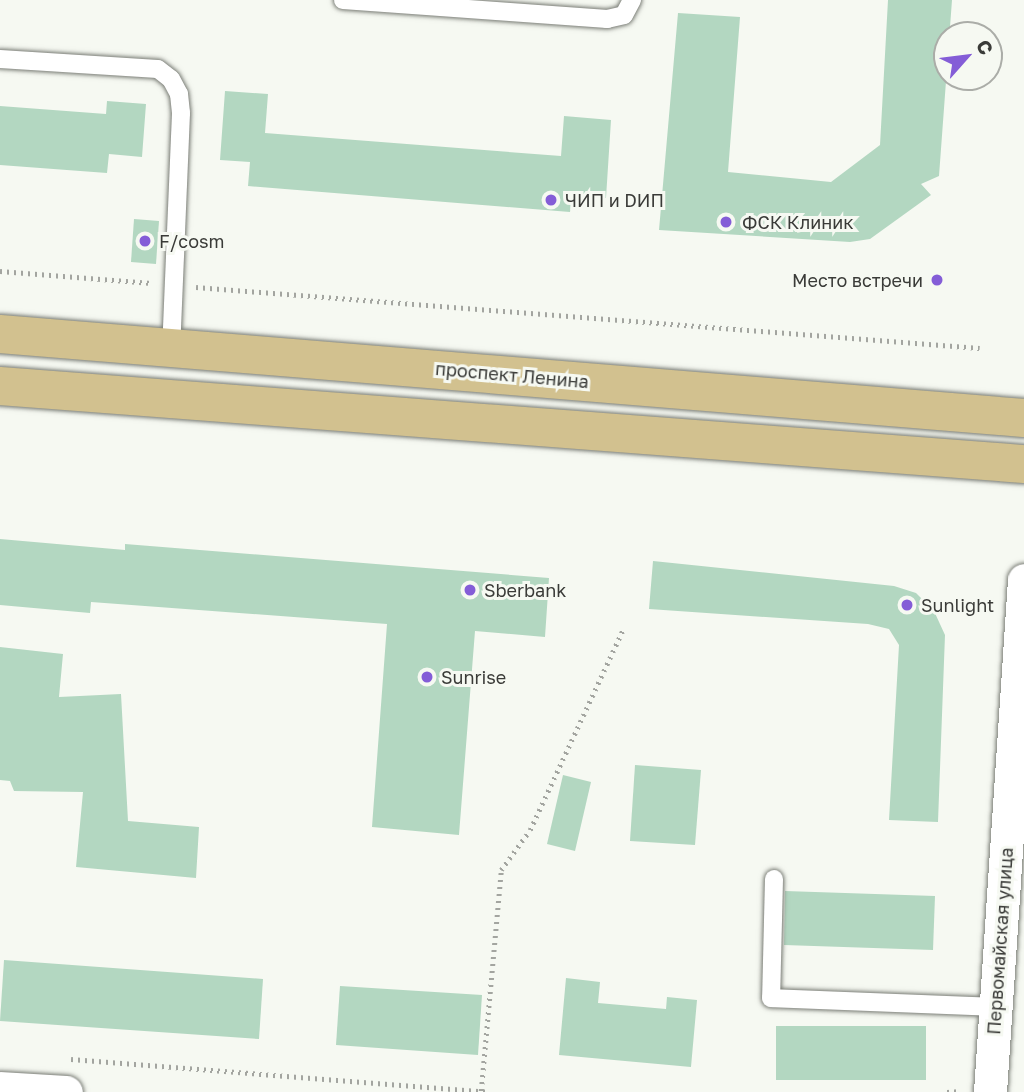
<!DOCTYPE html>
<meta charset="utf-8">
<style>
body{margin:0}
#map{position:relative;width:1024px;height:1092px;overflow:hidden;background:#f6f9f2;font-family:"Golos Text",sans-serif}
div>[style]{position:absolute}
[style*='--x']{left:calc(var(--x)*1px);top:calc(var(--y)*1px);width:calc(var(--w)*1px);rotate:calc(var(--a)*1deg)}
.building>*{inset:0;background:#b3d7c1}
.path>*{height:4.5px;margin-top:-2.25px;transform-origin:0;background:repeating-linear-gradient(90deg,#a3a5a0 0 2px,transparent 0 7px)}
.roads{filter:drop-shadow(0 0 2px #7b7e77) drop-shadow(0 0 2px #7b7e77)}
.service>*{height:18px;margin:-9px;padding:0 9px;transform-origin:9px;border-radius:9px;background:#fff}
.minor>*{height:33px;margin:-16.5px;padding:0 16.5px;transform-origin:16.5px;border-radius:16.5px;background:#fff}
.primary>*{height:38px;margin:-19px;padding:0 19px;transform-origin:19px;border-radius:19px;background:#d2c18f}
.dots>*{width:19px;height:19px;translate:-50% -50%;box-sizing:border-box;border:4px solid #f6f9f2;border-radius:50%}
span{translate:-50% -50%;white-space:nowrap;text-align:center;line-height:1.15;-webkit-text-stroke:6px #f6f9f2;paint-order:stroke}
.poi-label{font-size:18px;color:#3a3b38}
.left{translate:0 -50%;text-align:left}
.right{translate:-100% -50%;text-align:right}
.street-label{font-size:18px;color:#3a3b38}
.north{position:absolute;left:933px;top:21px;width:70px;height:70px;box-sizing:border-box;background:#f6f9f2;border:2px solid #abada8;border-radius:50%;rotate:62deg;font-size:19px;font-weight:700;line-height:28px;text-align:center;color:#3a3b38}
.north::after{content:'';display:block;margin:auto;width:24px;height:32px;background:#845dd7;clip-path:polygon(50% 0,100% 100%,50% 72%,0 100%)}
</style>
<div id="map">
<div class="building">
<div style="clip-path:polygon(888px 0,952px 0,939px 176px,921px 184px,931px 195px,870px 239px,850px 242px,659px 230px,678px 13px,740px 17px,728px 172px,831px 182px,880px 145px)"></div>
<div style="clip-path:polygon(225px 91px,268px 94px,265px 133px,561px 156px,564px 116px,611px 120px,606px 198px,572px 195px,570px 212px,248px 186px,250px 162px,220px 160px)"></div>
<div style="clip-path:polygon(107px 101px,146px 104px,142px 157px,109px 154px,107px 173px,0 165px,0 106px,106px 114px)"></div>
<div style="clip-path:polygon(134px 219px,159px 221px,156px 264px,131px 262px)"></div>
<div style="clip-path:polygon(0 539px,125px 550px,125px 544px,549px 578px,545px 637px,475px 631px,459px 835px,372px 827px,387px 624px,91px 602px,90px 613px,0 605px)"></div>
<div style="clip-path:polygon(653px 561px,894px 586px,916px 593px,934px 611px,945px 635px,938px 822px,889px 820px,899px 645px,889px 629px,868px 624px,649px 609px)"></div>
<div style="clip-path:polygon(0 647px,63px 654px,59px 697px,121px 694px,128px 821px,199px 827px,196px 878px,76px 867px,83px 792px,14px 791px,10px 781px,0 780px)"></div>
<div style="clip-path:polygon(635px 765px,701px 770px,695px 845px,630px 841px)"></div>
<div style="clip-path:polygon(563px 775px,591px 782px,575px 851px,547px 844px)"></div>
<div style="clip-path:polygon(785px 891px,935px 896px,933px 950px,784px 945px)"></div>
<div style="clip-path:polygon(4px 960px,263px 979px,259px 1039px,0 1021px)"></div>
<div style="clip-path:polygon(566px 978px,600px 982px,598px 1003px,666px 1009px,667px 997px,697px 1000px,691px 1067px,559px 1055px)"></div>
<div style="clip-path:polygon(340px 986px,482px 995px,478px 1055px,336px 1045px)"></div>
<div style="clip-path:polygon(776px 1026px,926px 1026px,926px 1080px,776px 1080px)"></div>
</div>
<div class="path">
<div style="--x:0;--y:271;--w:152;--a:4.5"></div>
<div style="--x:196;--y:287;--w:786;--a:4.45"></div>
<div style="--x:71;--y:1059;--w:418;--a:4.5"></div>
<div style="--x:481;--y:1091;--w:222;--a:-84.8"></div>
<div style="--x:501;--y:870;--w:49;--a:-54.1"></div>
<div style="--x:530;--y:830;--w:221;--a:-65.1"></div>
<div style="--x:947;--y:1092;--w:14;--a:-4"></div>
</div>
<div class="roads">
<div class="service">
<div style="--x:343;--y:0;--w:265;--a:4.1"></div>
<div style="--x:607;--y:19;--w:17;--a:-13"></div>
<div style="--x:624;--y:15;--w:17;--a:-62"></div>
<div style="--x:0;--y:59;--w:158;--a:3.6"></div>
<div style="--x:158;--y:69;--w:16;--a:38"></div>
<div style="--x:171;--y:79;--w:17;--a:62"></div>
<div style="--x:179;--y:94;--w:19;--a:84"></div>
<div style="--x:181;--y:113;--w:234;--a:92.4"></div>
<div style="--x:774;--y:879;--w:119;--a:91.4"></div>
<div style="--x:771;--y:998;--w:224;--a:2.3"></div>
</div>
<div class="minor">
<div style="--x:0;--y:1088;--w:66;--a:3.5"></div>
<div style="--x:990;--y:1092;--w:513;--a:-86.2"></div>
</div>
<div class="primary">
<div style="--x:0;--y:334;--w:1027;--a:4.69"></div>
<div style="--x:0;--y:386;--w:1027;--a:4.36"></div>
</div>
</div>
<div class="dots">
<div style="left:551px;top:200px;background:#845dd7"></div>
<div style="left:726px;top:222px;background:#845dd7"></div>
<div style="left:145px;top:241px;background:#845dd7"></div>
<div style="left:937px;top:280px;background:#845dd7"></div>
<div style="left:470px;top:590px;background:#845dd7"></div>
<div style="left:907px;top:605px;background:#845dd7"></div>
<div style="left:427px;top:677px;background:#845dd7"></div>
</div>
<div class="poi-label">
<span class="left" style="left:565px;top:200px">ЧИП и DИП</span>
<span class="left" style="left:742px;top:222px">ФСК Клиник</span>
<span class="left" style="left:159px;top:241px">F/cosm</span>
<span class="right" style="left:923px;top:280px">Место встречи</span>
<span class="left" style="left:484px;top:590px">Sberbank</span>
<span class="left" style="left:921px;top:605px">Sunlight</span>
<span class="left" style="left:441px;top:677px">Sunrise</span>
</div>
<div class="street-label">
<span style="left:512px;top:375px;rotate:5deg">проспект Ленина</span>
<span style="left:1000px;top:941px;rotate:-86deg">Первомайская улица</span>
</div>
<div class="north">С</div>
</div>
